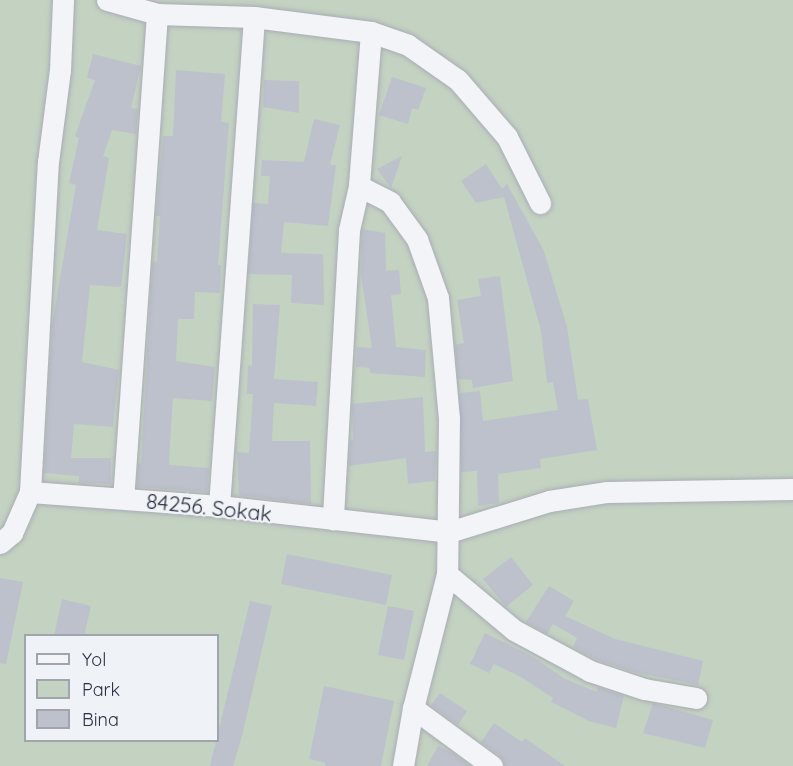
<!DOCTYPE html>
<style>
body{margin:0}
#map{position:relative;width:793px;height:766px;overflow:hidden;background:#e0e3e9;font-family:Quicksand,sans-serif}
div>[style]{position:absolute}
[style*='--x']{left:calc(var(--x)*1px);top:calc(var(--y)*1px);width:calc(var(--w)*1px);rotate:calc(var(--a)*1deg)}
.green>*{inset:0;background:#c4d2c1}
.building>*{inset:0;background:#bdc1cb}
.roads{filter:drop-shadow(0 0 2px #a9adb6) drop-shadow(0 0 2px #a9adb6)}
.minor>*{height:21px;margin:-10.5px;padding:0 10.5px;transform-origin:10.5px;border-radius:10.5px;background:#f3f4f7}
span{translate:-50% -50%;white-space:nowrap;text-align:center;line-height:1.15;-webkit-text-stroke:4.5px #eff2f6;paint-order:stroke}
.street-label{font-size:21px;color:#292f3f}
.legend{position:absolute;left:24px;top:634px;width:195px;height:108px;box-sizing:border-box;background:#eff2f6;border:2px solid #a0a4ad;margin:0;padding:8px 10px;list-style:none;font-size:18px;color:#292f3f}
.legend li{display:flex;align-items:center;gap:12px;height:30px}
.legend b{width:30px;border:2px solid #a0a4ad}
</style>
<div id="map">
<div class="green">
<div style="clip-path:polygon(evenodd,0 0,793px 0,793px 766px,0 766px,0 0,26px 636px,218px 636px,218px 740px,26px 740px,26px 636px)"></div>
</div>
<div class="building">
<div style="clip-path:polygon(93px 54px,141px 66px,131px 108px,138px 109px,136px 134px,112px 130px,103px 156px,109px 158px,97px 230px,127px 234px,121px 287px,90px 285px,82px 362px,119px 370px,113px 427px,74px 424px,71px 458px,111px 458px,111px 484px,79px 483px,79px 476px,44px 473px,52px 325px,76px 185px,69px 183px,79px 138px,75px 136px,95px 80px,87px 78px)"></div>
<div style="clip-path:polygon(176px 70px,225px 74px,221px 122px,229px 123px,218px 265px,221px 265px,220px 293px,195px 292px,194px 319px,178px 319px,176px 361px,215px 367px,212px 401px,173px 398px,170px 443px,169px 465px,209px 468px,207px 492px,137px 487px,138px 463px,141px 464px,152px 267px,153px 261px,157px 262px,160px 216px,156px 216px,163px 136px,173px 136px)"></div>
<div style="clip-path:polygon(392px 77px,426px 88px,418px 110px,412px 108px,408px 124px,379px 115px)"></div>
<div style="clip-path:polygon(264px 80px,299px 81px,299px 113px,263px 107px)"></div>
<div style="clip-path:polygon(314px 119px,340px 125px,330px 165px,336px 165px,328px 226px,284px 222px,281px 253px,323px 254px,324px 305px,291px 303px,292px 275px,248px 274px,253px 203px,268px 204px,270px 176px,261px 176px,262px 160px,304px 162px)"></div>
<div style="clip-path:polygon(402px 156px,391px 188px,377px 169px)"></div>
<div style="clip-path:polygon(486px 164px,502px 189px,507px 184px,544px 251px,567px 327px,578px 400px,588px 399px,597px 450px,540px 459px,541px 468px,498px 474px,499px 503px,478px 506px,477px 471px,461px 472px,459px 393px,480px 391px,483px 421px,558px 410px,553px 382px,547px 383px,541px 331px,504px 197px,476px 203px,461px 181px)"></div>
<div style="clip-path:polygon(362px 229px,385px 233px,386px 271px,399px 270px,401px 294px,391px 295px,396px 347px,426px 350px,425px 377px,370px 373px,370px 368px,356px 367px,357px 347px,372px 348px,361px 274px)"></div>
<div style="clip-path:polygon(500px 276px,513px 381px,473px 388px,472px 380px,458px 379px,455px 345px,464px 343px,457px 300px,481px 296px,478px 279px)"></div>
<div style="clip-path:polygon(253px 304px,280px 305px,274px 379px,318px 382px,316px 406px,274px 403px,272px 441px,310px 441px,311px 504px,239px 495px,237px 452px,249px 453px,253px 394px,247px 394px,248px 365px,252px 366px)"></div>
<div style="clip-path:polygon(423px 397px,425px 452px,436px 451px,435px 481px,408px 484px,406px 458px,349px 466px,350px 441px,353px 440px,352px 404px)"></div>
<div style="clip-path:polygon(287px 554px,392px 575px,386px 605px,281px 584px)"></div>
<div style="clip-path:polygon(511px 557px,533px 585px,506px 607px,483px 579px)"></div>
<div style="clip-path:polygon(0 578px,23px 582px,6px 664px,0 663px)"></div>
<div style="clip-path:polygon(549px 586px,574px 601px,565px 616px,615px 639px,703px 661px,698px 685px,634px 672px,595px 659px,573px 647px,577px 638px,553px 624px,547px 634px,526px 622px)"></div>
<div style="clip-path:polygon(62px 599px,91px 606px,84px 636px,54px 636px)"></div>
<div style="clip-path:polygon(250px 601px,272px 606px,242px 736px,233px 766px,210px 766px)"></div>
<div style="clip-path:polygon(388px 606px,414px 611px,404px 660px,378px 655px)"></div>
<div style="clip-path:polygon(485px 633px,533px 657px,565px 679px,597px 692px,598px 687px,624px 696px,616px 728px,589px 721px,551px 702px,553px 698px,521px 677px,494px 664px,489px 673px,470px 664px)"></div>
<div style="clip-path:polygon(324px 686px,394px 701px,381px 766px,325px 766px,326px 763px,309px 759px)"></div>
<div style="clip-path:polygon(440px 693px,467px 711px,458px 725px,431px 705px)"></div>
<div style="clip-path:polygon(653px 703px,713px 720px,705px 748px,643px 733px)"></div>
<div style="clip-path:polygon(494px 723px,522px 742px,525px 738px,565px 766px,505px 766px,500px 756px,481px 742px)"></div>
<div style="clip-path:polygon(438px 746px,454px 754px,470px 766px,427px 766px)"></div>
</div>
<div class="roads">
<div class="minor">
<div style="--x:107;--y:0;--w:52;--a:15.6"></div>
<div style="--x:157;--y:14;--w:485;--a:94"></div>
<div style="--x:157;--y:14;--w:97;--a:1.8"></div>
<div style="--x:254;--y:17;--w:118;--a:7.3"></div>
<div style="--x:371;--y:32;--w:154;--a:94.5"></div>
<div style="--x:359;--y:186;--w:45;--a:102.8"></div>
<div style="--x:349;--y:230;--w:290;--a:93.2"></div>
<div style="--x:371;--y:32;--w:39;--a:19"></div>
<div style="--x:408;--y:45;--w:61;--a:35"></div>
<div style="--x:458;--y:80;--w:75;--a:49.3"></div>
<div style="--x:507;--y:137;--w:74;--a:63.4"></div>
<div style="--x:359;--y:186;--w:35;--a:27"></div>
<div style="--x:390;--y:202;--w:46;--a:53.9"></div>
<div style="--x:417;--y:239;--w:63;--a:70.4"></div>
<div style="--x:438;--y:298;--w:121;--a:84.8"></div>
<div style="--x:449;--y:419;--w:155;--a:90.7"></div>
<div style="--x:447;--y:574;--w:138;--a:104.2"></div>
<div style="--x:413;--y:708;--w:59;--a:99.8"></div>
<div style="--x:30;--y:492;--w:330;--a:-86.9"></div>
<div style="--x:48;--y:162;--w:93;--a:-82.6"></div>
<div style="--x:60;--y:70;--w:70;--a:-87.5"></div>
<div style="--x:219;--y:506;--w:490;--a:-85.9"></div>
<div style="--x:0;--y:543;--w:16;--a:-40"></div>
<div style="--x:12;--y:533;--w:45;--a:-66.3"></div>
<div style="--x:30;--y:492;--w:190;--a:4.2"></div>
<div style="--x:219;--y:506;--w:231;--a:6.4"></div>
<div style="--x:449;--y:532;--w:105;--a:-17.2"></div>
<div style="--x:549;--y:501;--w:59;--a:-8.8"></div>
<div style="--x:607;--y:492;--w:186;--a:-0.9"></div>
<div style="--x:447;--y:574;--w:87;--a:39.9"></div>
<div style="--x:514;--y:630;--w:86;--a:28.3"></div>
<div style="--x:590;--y:671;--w:57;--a:18.4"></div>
<div style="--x:644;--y:689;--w:53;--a:9.8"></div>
<div style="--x:413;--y:708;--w:98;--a:36.3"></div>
</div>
</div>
<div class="street-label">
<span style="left:209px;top:507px;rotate:6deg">84256. Sokak</span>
</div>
<ul class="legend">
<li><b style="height:8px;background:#f3f4f7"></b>Yol</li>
<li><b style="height:16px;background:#c4d2c1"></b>Park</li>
<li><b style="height:16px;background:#bdc1cb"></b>Bina</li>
</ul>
</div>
